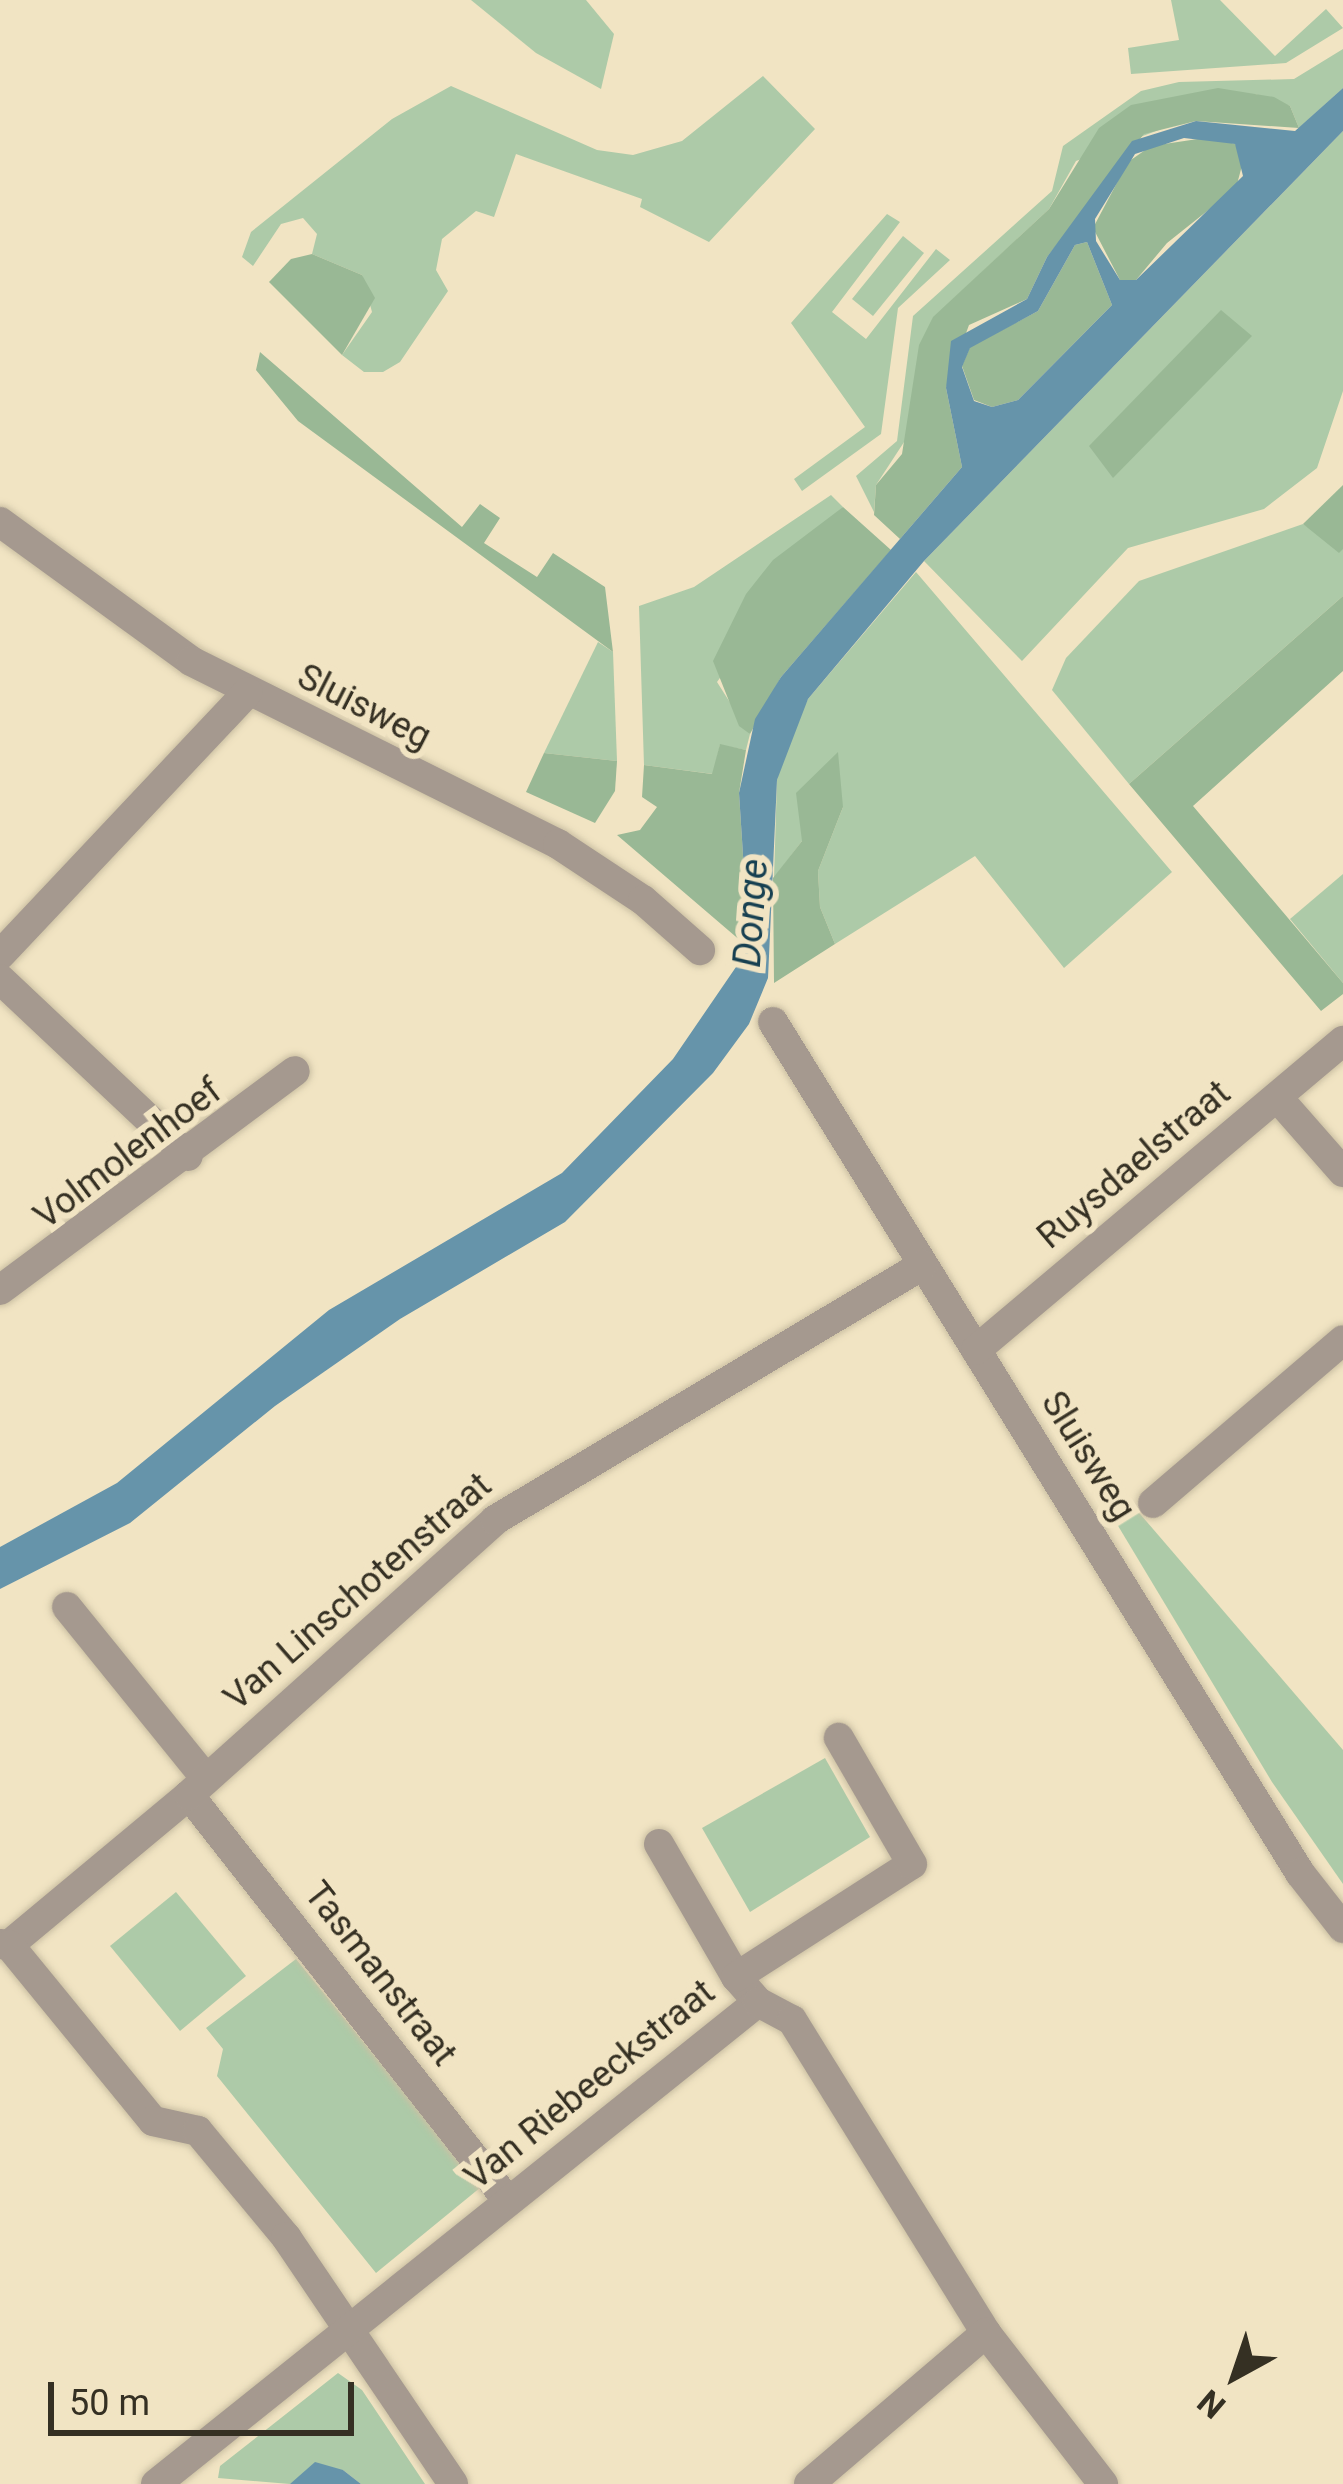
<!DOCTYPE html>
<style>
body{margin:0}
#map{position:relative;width:1343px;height:2484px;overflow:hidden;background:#f1e4c3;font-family:Roboto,sans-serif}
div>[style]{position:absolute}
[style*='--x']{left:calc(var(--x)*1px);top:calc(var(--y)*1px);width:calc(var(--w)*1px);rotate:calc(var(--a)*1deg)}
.green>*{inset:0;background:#adcaa8}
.forest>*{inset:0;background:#99b895}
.water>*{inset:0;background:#6694aa}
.roads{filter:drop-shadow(0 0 3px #cbc0a3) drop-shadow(0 0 3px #cbc0a3)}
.minor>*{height:30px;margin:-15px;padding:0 15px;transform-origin:15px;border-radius:15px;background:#a5998f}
span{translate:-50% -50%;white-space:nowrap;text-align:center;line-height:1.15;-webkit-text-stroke:12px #f1e4c3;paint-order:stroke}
.street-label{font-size:36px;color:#353023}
.water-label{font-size:39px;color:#174051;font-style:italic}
.north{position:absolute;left:1175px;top:2316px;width:120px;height:120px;-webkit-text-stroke:9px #f1e4c3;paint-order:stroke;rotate:220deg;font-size:33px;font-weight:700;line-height:48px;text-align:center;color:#353023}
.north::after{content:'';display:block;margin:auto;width:42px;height:54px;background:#353023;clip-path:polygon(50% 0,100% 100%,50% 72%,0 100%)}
.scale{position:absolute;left:48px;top:2382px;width:306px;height:54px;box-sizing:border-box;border:6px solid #353023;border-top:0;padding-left:15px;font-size:36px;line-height:42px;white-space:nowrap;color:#353023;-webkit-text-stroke:9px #f1e4c3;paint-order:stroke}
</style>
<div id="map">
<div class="green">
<div style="clip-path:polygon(471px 0,586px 0,614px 34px,601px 89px,536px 53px)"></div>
<div style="clip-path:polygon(1171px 0,1220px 0,1275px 56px,1326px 9px,1343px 28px,1286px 63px,1131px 74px,1128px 48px,1179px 40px)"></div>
<div style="clip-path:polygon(1343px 49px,1343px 88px,1299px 128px,1290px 106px,1255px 94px,1076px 161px,1049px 209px,933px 318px,908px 436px,876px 485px,874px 512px,856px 476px,897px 441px,913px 316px,1052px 191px,1063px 146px,1141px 91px,1179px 82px,1294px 79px)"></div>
<div style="clip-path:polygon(763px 76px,815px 129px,709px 242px,640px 207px,642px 199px,516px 154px,494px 217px,476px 211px,442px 239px,436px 270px,448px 291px,400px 362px,383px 372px,364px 372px,342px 355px,372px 312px,362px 275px,312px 254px,317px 234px,303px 218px,281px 224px,253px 266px,242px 257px,251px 232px,392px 119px,451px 86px,597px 150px,633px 155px,682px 141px)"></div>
<div style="clip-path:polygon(1343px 131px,1343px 391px,1317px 468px,1264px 509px,1128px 548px,1022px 661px,924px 561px)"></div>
<div style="clip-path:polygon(887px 214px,900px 222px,832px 312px,866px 339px,936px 249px,950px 260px,898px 308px,881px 434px,802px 491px,794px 479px,865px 427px,791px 323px)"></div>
<div style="clip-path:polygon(903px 236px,924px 253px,873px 316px,852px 299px)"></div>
<div style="clip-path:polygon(831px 495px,843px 507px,717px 682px,750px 734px,746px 750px,720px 745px,713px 774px,644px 765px,639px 606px,694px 587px)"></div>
<div style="clip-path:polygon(1303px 524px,1343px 549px,1343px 596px,1129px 784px,1052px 690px,1066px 658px,1139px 581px)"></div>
<div style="clip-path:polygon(916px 572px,1172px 872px,1064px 968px,975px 856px,835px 944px,820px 907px,818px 871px,843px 807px,802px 841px,774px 878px,777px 780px,786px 740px,808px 699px)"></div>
<div style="clip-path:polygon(598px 642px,613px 652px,617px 761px,544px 753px)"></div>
<div style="clip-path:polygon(1343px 874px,1343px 983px,1290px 919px)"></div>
<div style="clip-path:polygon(1043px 1401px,1343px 1750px,1343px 1884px,1272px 1782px)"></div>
<div style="clip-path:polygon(825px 1758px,870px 1837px,750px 1912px,702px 1828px)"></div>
<div style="clip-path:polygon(176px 1892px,246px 1976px,180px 2031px,110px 1946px)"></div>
<div style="clip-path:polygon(296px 1959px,481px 2187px,376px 2273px,217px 2076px,223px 2049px,206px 2028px)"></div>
<div style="clip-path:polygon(338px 2373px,362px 2390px,425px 2484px,361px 2484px,343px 2470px,290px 2484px,218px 2478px,220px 2466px)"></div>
</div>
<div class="forest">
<div style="clip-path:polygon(1218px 88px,1274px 97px,1290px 106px,1299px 128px,1196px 121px,1144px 134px,1047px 257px,1027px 299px,969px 325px,946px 388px,962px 467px,900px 539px,874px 515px,876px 485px,902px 454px,919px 345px,933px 317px,1049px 209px,1099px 128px,1131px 105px)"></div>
<div style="clip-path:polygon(1211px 137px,1235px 144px,1244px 158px,1236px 188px,1167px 243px,1136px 280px,1120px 280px,1093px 228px,1128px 162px,1151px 146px)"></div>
<div style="clip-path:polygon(1087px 242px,1112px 305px,1018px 400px,992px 407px,974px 400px,962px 366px,970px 347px,1038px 311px,1075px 245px)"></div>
<div style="clip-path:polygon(312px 254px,362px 275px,375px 298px,342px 355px,269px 282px,291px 259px)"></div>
<div style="clip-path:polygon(1221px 310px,1252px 336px,1113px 478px,1089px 446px)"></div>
<div style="clip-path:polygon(260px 352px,462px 527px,480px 504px,500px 518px,484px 543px,537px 577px,553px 553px,605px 587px,613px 652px,298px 421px,256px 370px)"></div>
<div style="clip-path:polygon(1343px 485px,1343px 549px,1339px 553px,1303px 524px)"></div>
<div style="clip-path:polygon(843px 507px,891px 550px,781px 677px,750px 734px,739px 726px,713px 661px,746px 594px,773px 560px)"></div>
<div style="clip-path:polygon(1343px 596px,1343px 671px,1193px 806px,1343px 983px,1343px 994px,1321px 1011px,1129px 784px)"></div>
<div style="clip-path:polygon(720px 744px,746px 750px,739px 793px,749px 948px,617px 835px,640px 830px,657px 807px,642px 797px,644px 765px,712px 774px)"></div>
<div style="clip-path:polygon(838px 752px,843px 807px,818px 871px,820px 907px,835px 944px,774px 983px,773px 878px,802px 841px,796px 793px)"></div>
<div style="clip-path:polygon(544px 753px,617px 761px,615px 791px,595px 823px,526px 792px)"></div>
</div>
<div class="water">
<div style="clip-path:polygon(evenodd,1343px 88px,1343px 131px,924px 561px,808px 699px,777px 780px,768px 978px,749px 1024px,713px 1073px,565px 1222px,400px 1319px,275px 1406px,130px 1523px,0 1589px,0 1547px,117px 1483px,329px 1310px,562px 1173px,673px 1059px,749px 948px,739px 793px,755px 719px,781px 677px,962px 467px,946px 388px,951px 341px,1027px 299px,1047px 257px,1132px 141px,1196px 121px,1295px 131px,1343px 88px,1184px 138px,1235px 144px,1243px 176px,1136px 280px,1120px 280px,1096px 241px,1095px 219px,1135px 154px,1184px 138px,1343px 88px,1087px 242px,1112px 305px,1018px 400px,992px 407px,974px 401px,962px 367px,970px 348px,1038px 311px,1075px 245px,1087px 242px)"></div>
<div style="clip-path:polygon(315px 2462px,343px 2470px,361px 2484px,290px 2484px)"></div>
</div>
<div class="roads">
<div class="minor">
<div style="--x:0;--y:522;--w:236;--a:36"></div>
<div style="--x:191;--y:661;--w:410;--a:26.5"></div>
<div style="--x:558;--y:844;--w:102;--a:33.4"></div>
<div style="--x:643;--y:900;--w:76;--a:41.3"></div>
<div style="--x:0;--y:955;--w:361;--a:-46.7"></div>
<div style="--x:0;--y:979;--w:258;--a:43.3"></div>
<div style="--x:773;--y:1022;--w:1001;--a:58.23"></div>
<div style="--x:1300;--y:1873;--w:70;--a:52"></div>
<div style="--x:1277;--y:1097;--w:100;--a:48.7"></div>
<div style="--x:0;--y:1290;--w:367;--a:-36.6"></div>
<div style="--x:976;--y:1350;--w:480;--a:-40.1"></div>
<div style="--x:1153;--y:1503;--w:250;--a:-40.6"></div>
<div style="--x:67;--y:1607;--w:218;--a:51"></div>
<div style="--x:189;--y:1795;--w:516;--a:51.84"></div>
<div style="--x:659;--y:1844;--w:154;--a:59.9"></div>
<div style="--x:0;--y:1944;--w:9;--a:6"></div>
<div style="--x:9;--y:1945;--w:234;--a:-39.8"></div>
<div style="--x:189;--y:1795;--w:411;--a:-41.9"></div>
<div style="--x:495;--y:1520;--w:498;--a:-30.8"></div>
<div style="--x:9;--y:1945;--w:227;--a:50.7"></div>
<div style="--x:153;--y:2121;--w:46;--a:12.5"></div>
<div style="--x:198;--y:2131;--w:138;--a:50.3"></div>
<div style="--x:286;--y:2237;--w:298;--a:55.9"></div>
<div style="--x:758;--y:2002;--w:33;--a:-131"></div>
<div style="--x:736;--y:1977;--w:209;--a:-32.7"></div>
<div style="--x:912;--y:1864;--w:146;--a:-120.1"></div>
<div style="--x:156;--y:2484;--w:771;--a:-38.68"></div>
<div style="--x:758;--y:2002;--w:38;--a:28"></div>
<div style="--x:792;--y:2020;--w:368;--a:58.2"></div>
<div style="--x:986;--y:2333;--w:191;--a:52.2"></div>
<div style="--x:809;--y:2484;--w:233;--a:-40.5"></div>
</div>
</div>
<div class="street-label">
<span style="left:364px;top:707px;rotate:27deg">Sluisweg</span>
<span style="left:128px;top:1154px;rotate:-37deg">Volmolenhoef</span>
<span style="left:1134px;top:1165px;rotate:-40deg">Ruysdaelstraat</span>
<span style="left:1088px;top:1456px;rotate:58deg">Sluisweg</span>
<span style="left:358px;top:1592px;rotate:-41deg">Van Linschotenstraat</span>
<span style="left:380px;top:1974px;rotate:52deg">Tasmanstraat</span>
<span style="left:590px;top:2085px;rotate:-39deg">Van Riebeeckstraat</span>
</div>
<div class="water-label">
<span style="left:751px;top:913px;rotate:-86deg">Donge</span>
</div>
<div class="north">N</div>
<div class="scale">50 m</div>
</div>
